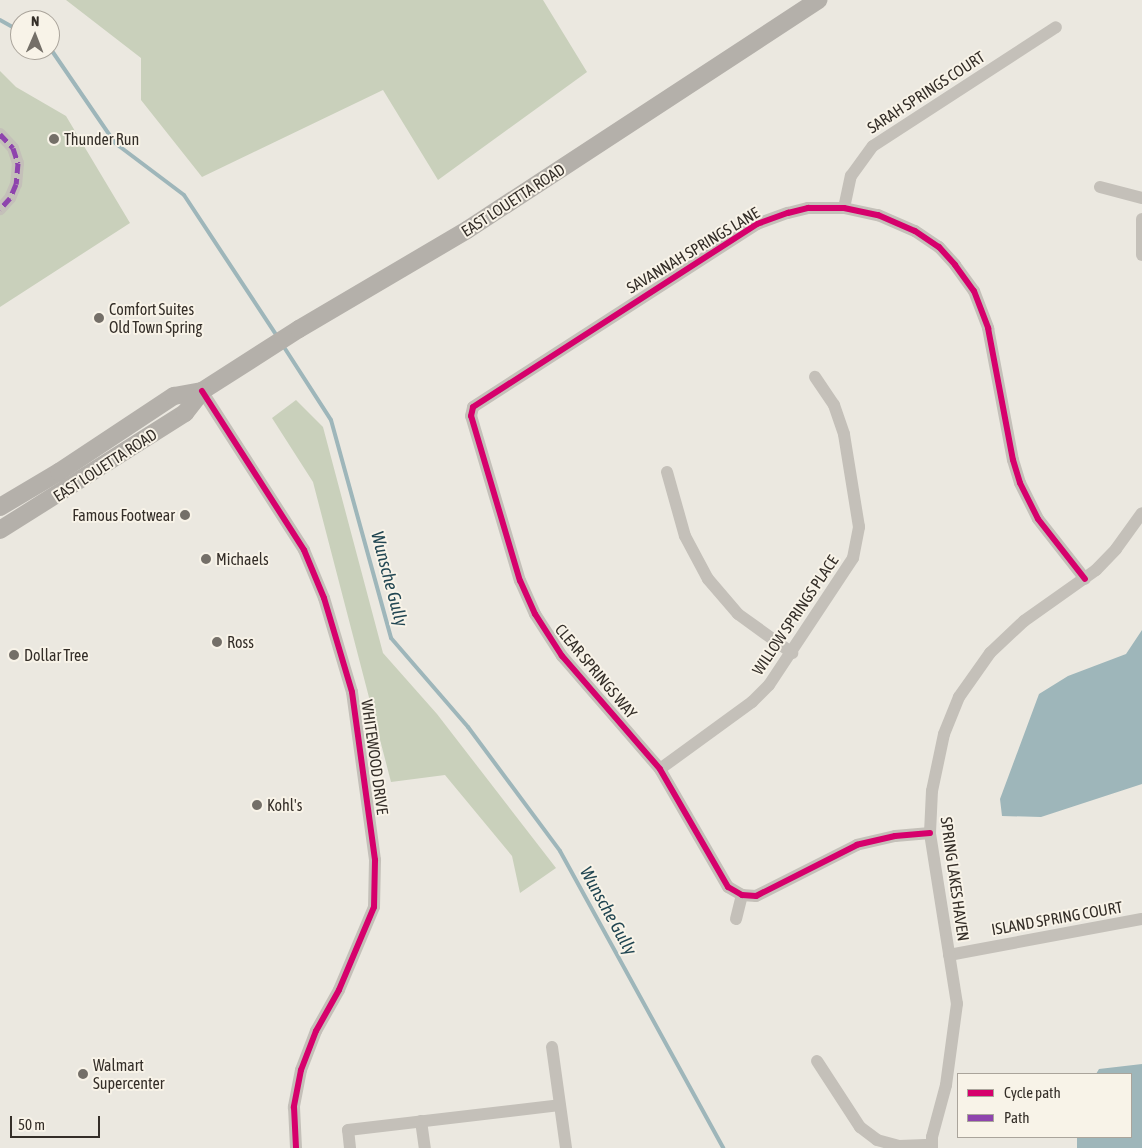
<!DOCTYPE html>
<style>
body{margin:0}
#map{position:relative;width:1142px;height:1148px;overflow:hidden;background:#ebe8e0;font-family:"Asap Condensed",sans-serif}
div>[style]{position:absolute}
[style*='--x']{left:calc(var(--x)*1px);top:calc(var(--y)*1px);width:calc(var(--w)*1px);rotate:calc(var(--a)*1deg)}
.green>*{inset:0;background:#c9d0bb}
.water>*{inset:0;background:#9eb6ba}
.stream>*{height:4px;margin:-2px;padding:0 2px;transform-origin:2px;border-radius:2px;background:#9eb6ba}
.street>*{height:12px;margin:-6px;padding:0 6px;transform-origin:6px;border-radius:6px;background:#c4c0b9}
.secondary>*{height:18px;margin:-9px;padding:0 9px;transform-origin:9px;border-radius:9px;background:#b4b0aa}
.quiet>*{height:5px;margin-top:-2.5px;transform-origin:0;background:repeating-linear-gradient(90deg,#8e44ad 0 10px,transparent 0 15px)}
.cycleway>*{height:6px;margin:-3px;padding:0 3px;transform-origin:3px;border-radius:3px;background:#d6006c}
.dots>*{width:14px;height:14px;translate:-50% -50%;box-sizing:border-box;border:2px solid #f8f3e8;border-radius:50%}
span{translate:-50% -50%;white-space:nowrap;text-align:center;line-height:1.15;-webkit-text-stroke:4px #f8f3e8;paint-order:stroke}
.street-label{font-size:16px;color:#342e28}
.poi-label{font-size:16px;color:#342e28}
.left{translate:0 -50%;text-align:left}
.right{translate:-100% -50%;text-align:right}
.water-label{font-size:18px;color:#214652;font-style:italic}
.legend{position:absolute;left:957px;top:1073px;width:175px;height:65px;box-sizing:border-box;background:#f8f3e8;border:1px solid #aaa49b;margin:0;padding:6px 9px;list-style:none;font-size:15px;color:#342e28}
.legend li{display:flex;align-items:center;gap:10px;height:25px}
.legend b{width:25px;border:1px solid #aaa49b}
.north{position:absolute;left:10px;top:10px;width:50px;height:50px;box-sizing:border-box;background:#f8f3e8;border:1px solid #aaa49b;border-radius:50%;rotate:1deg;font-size:14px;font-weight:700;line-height:20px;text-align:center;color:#342e28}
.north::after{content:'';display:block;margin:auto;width:18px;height:22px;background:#746f68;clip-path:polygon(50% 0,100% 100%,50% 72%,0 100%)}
.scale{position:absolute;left:10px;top:1116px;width:90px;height:22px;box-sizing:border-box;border:2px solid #342e28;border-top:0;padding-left:6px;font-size:15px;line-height:18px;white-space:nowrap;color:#342e28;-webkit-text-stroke:4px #f8f3e8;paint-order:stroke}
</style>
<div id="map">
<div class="green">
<div style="clip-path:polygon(66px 0,543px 0,587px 72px,438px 180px,383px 90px,202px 177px,141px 100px,141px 58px)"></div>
<div style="clip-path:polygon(0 71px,16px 87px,66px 116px,130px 223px,0 307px)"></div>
<div style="clip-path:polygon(296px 400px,323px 427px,383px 653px,437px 714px,556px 868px,520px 893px,512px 856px,445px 775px,391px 782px,313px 482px,272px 418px)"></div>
</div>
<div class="water">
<div style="clip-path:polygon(1142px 630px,1142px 784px,1041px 817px,1002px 816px,1000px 799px,1039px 694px,1068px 676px,1126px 654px)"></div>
<div style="clip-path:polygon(1142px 1064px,1142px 1148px,1077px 1148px,1077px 1137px,1131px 1137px,1131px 1074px,1096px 1074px,1099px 1069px)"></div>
</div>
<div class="stream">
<div style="--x:0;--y:20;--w:23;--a:29"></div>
<div style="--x:50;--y:48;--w:115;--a:55.6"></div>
<div style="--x:115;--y:143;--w:86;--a:37"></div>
<div style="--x:184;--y:195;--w:169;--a:56.6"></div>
<div style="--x:282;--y:344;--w:90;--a:57.2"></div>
<div style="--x:331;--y:420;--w:226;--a:74.6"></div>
<div style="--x:391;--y:638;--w:118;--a:49.1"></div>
<div style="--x:468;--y:727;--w:154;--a:53.4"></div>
<div style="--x:560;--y:851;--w:339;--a:61.2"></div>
</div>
<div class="street">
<div style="--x:0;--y:134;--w:19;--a:47"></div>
<div style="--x:13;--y:148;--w:16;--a:72"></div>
<div style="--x:18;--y:163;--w:21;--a:95"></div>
<div style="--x:16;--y:184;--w:15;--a:113"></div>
<div style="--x:10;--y:198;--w:15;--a:132"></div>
<div style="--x:1100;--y:187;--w:43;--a:14.7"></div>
<div style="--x:844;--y:208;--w:33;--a:-78"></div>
<div style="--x:851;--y:176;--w:37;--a:-54"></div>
<div style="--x:873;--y:146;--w:218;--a:-33"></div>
<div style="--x:1142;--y:219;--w:36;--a:90"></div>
<div style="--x:202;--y:391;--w:189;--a:57.3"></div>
<div style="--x:304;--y:550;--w:52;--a:67.4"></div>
<div style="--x:324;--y:598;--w:98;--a:73.4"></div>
<div style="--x:352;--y:692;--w:170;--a:82.2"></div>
<div style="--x:375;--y:860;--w:47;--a:91.2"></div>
<div style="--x:374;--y:907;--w:90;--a:112.9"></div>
<div style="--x:339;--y:990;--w:47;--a:119.3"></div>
<div style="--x:316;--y:1031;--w:42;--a:111"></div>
<div style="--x:301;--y:1070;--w:38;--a:101"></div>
<div style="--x:294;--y:1107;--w:41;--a:87.2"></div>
<div style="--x:667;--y:472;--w:66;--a:74.3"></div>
<div style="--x:685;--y:536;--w:49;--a:61.9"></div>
<div style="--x:708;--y:579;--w:46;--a:49.4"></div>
<div style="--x:738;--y:614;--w:67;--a:35.8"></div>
<div style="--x:660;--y:769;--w:114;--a:-36.1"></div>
<div style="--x:752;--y:702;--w:24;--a:-45"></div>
<div style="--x:769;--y:685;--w:152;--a:-56.5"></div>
<div style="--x:853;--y:558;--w:32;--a:-79"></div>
<div style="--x:859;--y:527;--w:94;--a:-99.2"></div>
<div style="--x:844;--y:434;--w:31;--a:-109"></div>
<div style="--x:834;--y:405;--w:34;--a:-124"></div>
<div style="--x:930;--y:833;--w:35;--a:175"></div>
<div style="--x:895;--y:836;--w:39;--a:167"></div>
<div style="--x:857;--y:845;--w:113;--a:153.2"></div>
<div style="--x:756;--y:896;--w:14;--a:-176"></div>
<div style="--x:742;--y:895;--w:16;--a:-150"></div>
<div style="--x:728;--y:887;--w:136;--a:-120"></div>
<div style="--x:660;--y:769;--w:150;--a:-130.9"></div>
<div style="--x:562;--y:656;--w:50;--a:-122.7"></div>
<div style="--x:535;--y:614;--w:36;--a:-114"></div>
<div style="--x:520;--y:581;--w:172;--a:-106.5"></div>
<div style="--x:471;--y:416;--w:9;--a:-77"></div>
<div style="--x:473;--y:407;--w:338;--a:-32.8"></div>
<div style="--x:757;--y:224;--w:33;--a:-20"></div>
<div style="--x:788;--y:213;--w:21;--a:-14"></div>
<div style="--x:808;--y:208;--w:36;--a:0"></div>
<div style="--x:844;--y:208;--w:35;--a:12"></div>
<div style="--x:878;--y:215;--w:40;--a:23.4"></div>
<div style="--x:915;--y:231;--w:29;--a:34"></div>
<div style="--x:939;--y:247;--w:24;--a:48"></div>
<div style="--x:955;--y:265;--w:32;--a:54"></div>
<div style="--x:974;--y:291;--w:40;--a:69"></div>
<div style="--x:988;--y:328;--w:134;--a:79.3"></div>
<div style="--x:1013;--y:460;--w:24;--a:73"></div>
<div style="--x:1020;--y:483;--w:40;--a:63.4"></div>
<div style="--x:1038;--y:519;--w:76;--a:51.9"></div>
<div style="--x:736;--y:919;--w:25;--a:-76"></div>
<div style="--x:949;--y:955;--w:196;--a:-10.6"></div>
<div style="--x:552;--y:1047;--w:102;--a:82.1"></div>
<div style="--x:817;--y:1061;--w:79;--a:56.9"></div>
<div style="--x:860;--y:1127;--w:21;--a:37"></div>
<div style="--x:877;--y:1140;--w:23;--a:15"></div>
<div style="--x:899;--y:1146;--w:33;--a:-2"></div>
<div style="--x:421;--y:1121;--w:27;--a:82"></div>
<div style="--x:350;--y:1148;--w:18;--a:-96"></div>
<div style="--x:348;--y:1130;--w:213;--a:-6.7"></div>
<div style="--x:932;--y:1148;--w:11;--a:-90"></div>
<div style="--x:932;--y:1137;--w:54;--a:-74.9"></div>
<div style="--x:946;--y:1085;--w:82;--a:-82.3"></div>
<div style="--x:957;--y:1004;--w:173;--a:-99"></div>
<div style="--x:930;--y:833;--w:42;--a:-87.3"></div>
<div style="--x:932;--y:791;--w:58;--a:-78.1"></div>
<div style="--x:944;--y:734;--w:40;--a:-68"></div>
<div style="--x:959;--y:697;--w:54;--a:-54.8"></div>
<div style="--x:990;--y:653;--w:47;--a:-43.3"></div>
<div style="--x:1024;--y:621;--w:88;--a:-35.3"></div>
<div style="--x:1096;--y:570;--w:29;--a:-46"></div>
<div style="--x:1116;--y:549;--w:44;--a:-54.2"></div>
</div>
<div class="secondary">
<div style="--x:0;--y:507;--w:69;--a:-30.7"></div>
<div style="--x:59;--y:472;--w:138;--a:-33.5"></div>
<div style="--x:174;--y:396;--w:28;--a:-10"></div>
<div style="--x:202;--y:391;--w:115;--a:-32.6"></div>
<div style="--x:299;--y:329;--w:195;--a:-30.5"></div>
<div style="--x:467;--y:230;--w:420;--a:-33.2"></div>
<div style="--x:0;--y:530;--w:219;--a:-32.3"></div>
<div style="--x:185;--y:413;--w:28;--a:-52"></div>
</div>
<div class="quiet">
<div style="--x:0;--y:134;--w:19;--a:47"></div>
<div style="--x:13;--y:148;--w:16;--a:72"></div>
<div style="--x:18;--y:163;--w:21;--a:95"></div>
<div style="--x:16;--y:184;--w:15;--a:113"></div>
<div style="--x:10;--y:198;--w:15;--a:132"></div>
</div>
<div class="cycleway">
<div style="--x:202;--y:391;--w:189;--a:57.3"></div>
<div style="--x:304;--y:550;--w:52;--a:67.4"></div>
<div style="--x:324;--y:598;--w:98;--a:73.4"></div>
<div style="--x:352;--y:692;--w:170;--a:82.2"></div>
<div style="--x:375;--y:860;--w:47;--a:91.2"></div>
<div style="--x:374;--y:907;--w:90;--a:112.9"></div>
<div style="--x:339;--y:990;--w:47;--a:119.3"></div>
<div style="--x:316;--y:1031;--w:42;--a:111"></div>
<div style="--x:301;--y:1070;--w:38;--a:101"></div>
<div style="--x:294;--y:1107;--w:41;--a:87.2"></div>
<div style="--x:930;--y:833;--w:35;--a:175"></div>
<div style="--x:895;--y:836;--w:39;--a:167"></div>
<div style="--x:857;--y:845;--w:113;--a:153.2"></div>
<div style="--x:756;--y:896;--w:14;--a:-176"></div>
<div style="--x:742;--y:895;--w:16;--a:-150"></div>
<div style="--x:728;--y:887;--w:136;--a:-120"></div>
<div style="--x:660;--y:769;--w:150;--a:-130.9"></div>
<div style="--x:562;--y:656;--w:50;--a:-122.7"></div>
<div style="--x:535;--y:614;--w:36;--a:-114"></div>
<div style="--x:520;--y:581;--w:172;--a:-106.5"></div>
<div style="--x:471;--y:416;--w:9;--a:-77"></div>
<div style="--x:473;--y:407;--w:338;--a:-32.8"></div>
<div style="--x:757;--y:224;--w:33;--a:-20"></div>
<div style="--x:788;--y:213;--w:21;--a:-14"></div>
<div style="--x:808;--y:208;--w:36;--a:0"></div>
<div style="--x:844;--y:208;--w:35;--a:12"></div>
<div style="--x:878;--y:215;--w:40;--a:23.4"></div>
<div style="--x:915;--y:231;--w:29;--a:34"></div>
<div style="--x:939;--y:247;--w:24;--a:48"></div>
<div style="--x:955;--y:265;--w:32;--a:54"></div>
<div style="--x:974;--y:291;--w:40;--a:69"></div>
<div style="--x:988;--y:328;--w:134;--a:79.3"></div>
<div style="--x:1013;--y:460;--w:24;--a:73"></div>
<div style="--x:1020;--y:483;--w:40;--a:63.4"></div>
<div style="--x:1038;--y:519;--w:76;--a:51.9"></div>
</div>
<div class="dots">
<div style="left:54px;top:139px;background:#746f68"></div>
<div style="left:99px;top:318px;background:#746f68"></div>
<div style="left:185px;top:515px;background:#746f68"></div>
<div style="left:206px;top:559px;background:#746f68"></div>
<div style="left:217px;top:642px;background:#746f68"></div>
<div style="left:14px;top:655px;background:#746f68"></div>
<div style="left:257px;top:805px;background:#746f68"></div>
<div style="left:83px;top:1074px;background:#746f68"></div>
</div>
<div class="street-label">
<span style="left:926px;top:92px;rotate:-33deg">SARAH SPRINGS COURT</span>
<span style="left:513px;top:200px;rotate:-33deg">EAST LOUETTA ROAD</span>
<span style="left:693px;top:250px;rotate:-31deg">SAVANNAH SPRINGS LANE</span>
<span style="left:105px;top:465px;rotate:-33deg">EAST LOUETTA ROAD</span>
<span style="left:795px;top:615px;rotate:-56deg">WILLOW SPRINGS PLACE</span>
<span style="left:596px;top:671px;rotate:50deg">CLEAR SPRINGS WAY</span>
<span style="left:375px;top:757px;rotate:82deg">WHITEWOOD DRIVE</span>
<span style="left:955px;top:879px;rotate:82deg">SPRING LAKES HAVEN</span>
<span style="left:1057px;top:918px;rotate:-10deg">ISLAND SPRING COURT</span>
</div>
<div class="poi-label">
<span class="left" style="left:64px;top:139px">Thunder Run</span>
<span class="left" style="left:109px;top:318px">Comfort Suites<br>Old Town Spring</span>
<span class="right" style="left:175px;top:515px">Famous Footwear</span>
<span class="left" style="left:216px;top:559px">Michaels</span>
<span class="left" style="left:227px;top:642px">Ross</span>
<span class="left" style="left:24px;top:655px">Dollar Tree</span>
<span class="left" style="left:267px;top:805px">Kohl's</span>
<span class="left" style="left:93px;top:1074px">Walmart<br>Supercenter</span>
</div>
<div class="water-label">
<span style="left:389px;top:579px;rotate:75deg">Wunsche Gully</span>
<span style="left:608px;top:911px;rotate:61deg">Wunsche Gully</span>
</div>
<ul class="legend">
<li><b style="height:6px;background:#d6006c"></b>Cycle path</li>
<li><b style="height:6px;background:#8e44ad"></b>Path</li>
</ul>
<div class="north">N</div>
<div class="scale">50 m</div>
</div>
